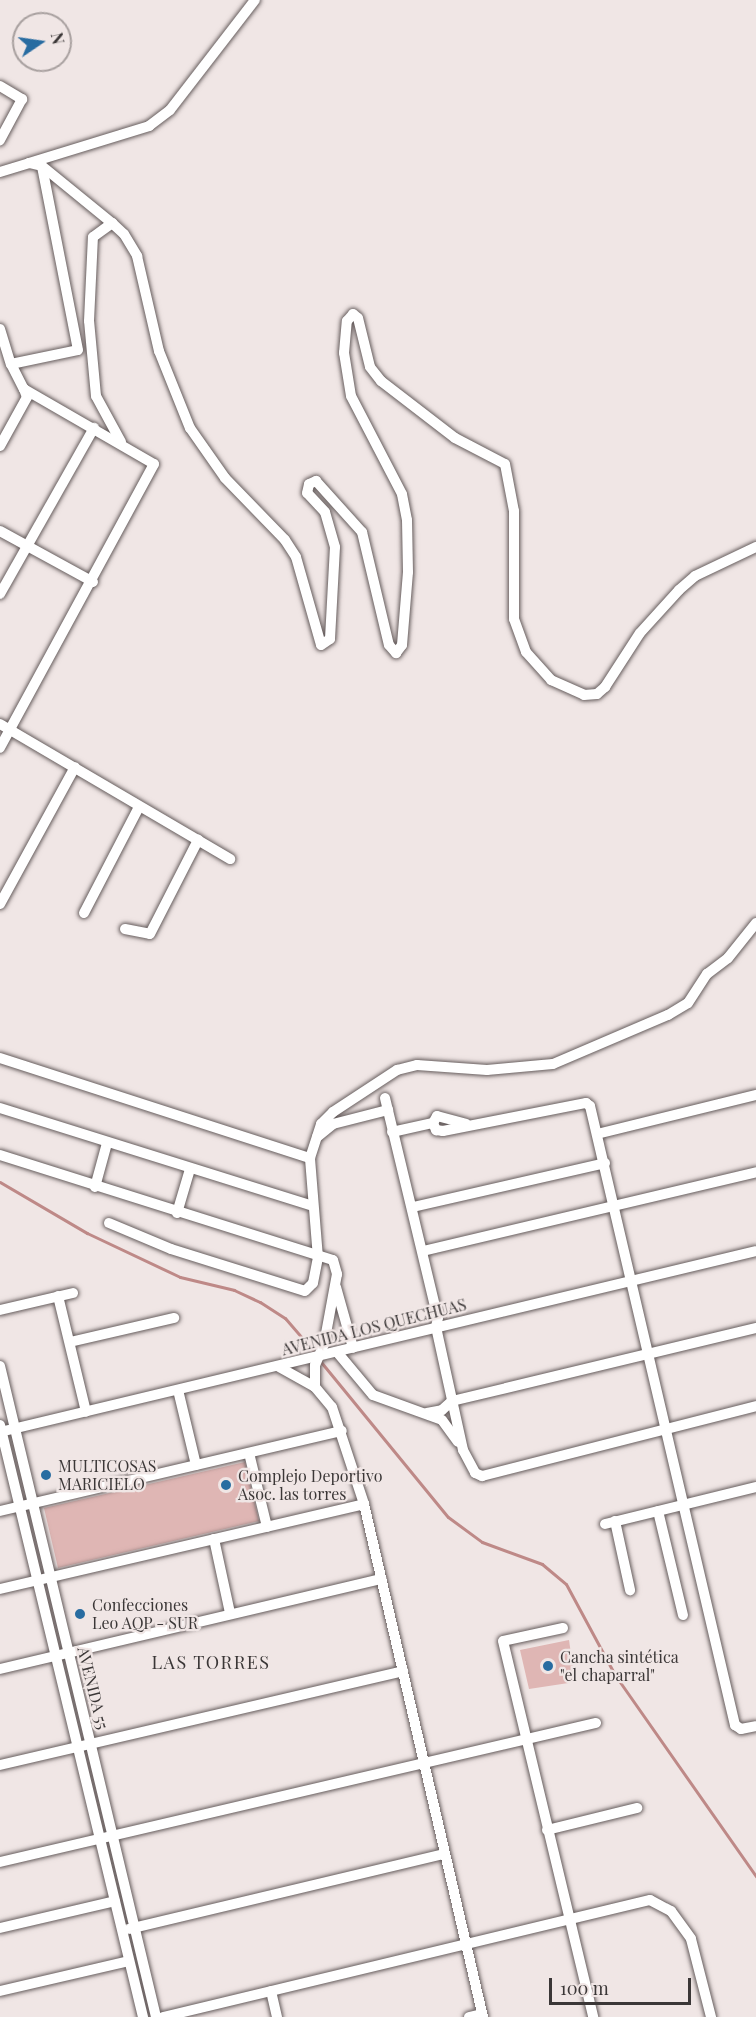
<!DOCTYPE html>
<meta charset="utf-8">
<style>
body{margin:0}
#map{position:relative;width:756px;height:2017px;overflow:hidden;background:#f0e6e5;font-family:"Playfair Display",serif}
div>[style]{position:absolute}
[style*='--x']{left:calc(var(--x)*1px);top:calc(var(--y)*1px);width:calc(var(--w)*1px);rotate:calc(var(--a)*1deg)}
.green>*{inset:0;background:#dfb6b4}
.stream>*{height:3px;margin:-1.5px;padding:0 1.5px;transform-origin:1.5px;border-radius:1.5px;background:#be8987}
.roads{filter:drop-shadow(0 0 2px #665d5d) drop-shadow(0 0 2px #665d5d)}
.minor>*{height:10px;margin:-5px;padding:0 5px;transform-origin:5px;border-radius:5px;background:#fff}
.dots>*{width:16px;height:16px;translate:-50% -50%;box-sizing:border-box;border:3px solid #f0e6e5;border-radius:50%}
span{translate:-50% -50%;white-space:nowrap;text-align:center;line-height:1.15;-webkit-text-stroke:4.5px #f0e6e5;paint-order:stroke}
.street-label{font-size:16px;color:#3b3737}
.poi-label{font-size:16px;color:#3b3737}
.left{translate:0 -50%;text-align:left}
.neighbourhood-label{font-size:18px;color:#3b3737;letter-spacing:1.5px}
.north{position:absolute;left:12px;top:12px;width:60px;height:60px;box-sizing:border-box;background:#f0e6e5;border:2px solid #a8a09f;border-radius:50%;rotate:77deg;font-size:16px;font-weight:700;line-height:24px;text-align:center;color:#3b3737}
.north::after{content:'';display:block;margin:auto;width:21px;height:27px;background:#286ca1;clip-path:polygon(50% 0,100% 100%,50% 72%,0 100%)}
.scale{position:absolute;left:549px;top:1978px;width:142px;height:27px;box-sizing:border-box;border:3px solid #3b3737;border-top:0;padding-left:8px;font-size:18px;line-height:21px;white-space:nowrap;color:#3b3737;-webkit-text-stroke:4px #f0e6e5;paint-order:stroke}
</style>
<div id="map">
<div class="green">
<div style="clip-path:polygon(245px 1462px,259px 1521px,58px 1568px,44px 1508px)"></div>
<div style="clip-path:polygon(569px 1640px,575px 1682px,529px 1689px,520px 1650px)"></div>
</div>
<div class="stream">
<div style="--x:0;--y:1182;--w:101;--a:30.4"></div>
<div style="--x:87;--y:1233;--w:103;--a:25.3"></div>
<div style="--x:180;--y:1277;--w:56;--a:13.5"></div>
<div style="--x:234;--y:1290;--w:29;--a:25"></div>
<div style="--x:260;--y:1302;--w:30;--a:33"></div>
<div style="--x:285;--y:1318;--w:48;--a:49.3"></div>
<div style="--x:321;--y:1362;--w:200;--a:50.7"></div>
<div style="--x:448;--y:1517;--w:42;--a:36.3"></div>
<div style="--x:482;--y:1542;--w:64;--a:20.1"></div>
<div style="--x:542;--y:1564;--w:31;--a:40"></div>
<div style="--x:566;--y:1584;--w:103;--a:61.7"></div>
<div style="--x:615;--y:1675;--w:246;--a:55"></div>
</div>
<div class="roads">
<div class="minor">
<div style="--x:0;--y:86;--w:26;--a:31"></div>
<div style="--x:22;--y:99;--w:47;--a:118.2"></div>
<div style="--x:29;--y:163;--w:126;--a:-17.1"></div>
<div style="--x:149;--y:126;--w:26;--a:-37"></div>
<div style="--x:170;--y:110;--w:139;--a:-52.3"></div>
<div style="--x:0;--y:172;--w:30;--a:-17"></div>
<div style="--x:29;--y:163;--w:13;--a:13"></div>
<div style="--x:42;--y:166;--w:90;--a:39.2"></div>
<div style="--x:0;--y:329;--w:37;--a:73"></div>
<div style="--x:11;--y:364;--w:28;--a:63"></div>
<div style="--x:24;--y:389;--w:150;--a:30"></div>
<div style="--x:154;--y:464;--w:323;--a:118.5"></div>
<div style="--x:11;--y:364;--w:68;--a:-11.8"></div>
<div style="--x:78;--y:350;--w:187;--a:-101.1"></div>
<div style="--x:121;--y:442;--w:52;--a:-118.5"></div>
<div style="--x:96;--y:396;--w:75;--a:-95.3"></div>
<div style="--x:89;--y:321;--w:84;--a:-87.3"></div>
<div style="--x:93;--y:237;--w:24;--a:-36"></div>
<div style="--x:112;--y:223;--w:16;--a:43"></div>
<div style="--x:124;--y:234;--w:26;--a:59"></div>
<div style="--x:137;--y:256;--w:98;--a:77"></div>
<div style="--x:159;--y:351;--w:83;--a:68.1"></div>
<div style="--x:190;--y:428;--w:61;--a:55"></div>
<div style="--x:225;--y:478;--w:86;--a:45.9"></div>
<div style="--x:285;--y:540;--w:20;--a:57"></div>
<div style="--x:296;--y:557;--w:91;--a:74.1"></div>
<div style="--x:321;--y:645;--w:11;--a:-34"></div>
<div style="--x:330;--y:639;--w:92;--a:-86.9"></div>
<div style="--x:335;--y:547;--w:36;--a:-106"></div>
<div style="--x:325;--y:512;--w:26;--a:-133"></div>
<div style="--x:307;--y:493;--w:9;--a:-77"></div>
<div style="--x:309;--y:484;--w:8;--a:-23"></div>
<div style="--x:316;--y:481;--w:69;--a:48"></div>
<div style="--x:362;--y:532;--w:116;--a:76.6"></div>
<div style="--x:389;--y:645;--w:11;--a:49"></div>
<div style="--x:396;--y:653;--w:10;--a:-53"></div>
<div style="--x:402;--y:645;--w:73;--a:-85.3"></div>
<div style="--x:408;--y:572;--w:52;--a:-91.1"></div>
<div style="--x:407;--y:520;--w:26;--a:-101"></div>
<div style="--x:402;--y:494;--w:110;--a:-117.5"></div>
<div style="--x:351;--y:396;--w:44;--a:-99.2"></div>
<div style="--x:344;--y:353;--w:32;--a:-85"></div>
<div style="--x:347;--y:321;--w:9;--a:-49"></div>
<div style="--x:353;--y:314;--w:6;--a:39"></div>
<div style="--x:358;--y:318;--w:50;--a:76.2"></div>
<div style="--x:370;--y:367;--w:18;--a:52"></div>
<div style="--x:381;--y:381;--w:93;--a:37.6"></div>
<div style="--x:455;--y:438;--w:56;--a:27.5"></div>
<div style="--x:505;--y:464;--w:48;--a:79.2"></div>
<div style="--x:514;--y:511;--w:108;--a:90"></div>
<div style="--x:514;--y:619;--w:35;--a:70"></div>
<div style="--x:526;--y:652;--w:38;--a:48"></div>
<div style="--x:551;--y:680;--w:36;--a:24"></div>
<div style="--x:584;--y:695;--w:13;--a:-4"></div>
<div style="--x:597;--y:694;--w:11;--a:-41"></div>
<div style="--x:605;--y:687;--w:64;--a:-57.1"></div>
<div style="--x:640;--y:633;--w:58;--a:-47.8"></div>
<div style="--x:679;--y:590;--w:21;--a:-41"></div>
<div style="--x:695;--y:576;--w:68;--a:-25.4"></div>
<div style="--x:0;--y:446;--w:56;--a:-61.1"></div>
<div style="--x:27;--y:397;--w:9;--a:-111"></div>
<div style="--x:0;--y:531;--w:106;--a:28.7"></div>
<div style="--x:0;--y:594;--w:191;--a:-60.5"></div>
<div style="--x:0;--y:724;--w:267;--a:30.4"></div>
<div style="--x:0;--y:904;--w:156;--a:-61.3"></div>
<div style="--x:84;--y:913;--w:119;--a:-62.6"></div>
<div style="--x:125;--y:929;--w:25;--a:11"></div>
<div style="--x:150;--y:934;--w:106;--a:-62.9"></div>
<div style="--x:0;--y:1058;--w:326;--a:17.9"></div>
<div style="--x:385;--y:1098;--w:226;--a:76.5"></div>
<div style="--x:438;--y:1318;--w:9;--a:103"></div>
<div style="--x:436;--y:1327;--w:126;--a:77.6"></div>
<div style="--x:463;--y:1450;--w:26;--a:62"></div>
<div style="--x:475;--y:1473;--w:8;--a:23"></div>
<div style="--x:482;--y:1476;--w:283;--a:-14.3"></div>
<div style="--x:0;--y:1108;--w:328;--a:17.4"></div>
<div style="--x:433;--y:1123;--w:8;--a:67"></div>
<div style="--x:436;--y:1130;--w:7;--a:8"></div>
<div style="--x:443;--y:1131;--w:146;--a:-11.1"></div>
<div style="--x:586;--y:1103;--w:5;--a:37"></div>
<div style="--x:590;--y:1106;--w:636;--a:76.82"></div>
<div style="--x:735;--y:1725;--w:7;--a:34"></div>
<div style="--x:741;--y:1729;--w:15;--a:-11"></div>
<div style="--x:392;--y:1132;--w:42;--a:-12.4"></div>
<div style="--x:433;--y:1123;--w:8;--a:-60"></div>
<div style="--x:437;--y:1116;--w:30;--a:15"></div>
<div style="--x:597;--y:1134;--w:164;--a:-13.8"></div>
<div style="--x:317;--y:1137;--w:21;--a:-39"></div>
<div style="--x:333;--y:1124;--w:57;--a:-14.3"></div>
<div style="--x:0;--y:1155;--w:349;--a:17.5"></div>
<div style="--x:333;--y:1260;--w:15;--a:74"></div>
<div style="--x:337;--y:1274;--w:71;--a:100.5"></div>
<div style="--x:324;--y:1344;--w:23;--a:113"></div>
<div style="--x:315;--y:1365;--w:22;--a:90"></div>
<div style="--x:315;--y:1387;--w:26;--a:50"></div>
<div style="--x:332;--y:1407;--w:102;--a:71.7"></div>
<div style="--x:364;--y:1504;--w:527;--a:76.94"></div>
<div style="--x:95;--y:1187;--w:46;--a:-74.7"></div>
<div style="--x:413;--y:1207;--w:197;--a:-12.9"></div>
<div style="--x:177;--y:1213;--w:46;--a:-73.5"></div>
<div style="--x:109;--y:1223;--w:67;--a:22.8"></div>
<div style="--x:171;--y:1249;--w:140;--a:17.4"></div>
<div style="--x:305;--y:1291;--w:11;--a:-45"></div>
<div style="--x:313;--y:1283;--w:25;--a:-79"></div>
<div style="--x:318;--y:1258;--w:100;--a:-94.6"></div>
<div style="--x:310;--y:1158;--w:36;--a:-72"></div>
<div style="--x:321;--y:1124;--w:17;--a:-45"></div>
<div style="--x:333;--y:1112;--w:77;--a:-33.3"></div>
<div style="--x:397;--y:1070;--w:21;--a:-14"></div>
<div style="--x:417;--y:1065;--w:70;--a:4.1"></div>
<div style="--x:487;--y:1070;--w:66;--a:-5.2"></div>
<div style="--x:553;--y:1064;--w:125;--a:-23.1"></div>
<div style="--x:668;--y:1015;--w:23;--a:-31"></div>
<div style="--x:688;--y:1003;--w:35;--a:-57"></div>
<div style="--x:707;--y:974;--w:26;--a:-37"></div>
<div style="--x:728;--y:958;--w:45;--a:-51.3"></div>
<div style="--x:423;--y:1251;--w:342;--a:-13.3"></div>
<div style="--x:336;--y:1287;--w:63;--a:74.4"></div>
<div style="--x:58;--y:1296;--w:119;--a:76.4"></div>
<div style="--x:0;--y:1310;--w:75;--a:-13.1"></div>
<div style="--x:70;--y:1342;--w:107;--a:-13"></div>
<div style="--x:337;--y:1352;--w:56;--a:50.1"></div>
<div style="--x:373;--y:1395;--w:73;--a:19.9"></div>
<div style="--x:442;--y:1420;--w:27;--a:54"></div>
<div style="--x:0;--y:1366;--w:669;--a:76.52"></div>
<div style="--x:279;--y:1367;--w:41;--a:29.1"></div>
<div style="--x:178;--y:1390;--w:77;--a:76.5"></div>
<div style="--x:427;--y:1413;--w:15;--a:-11"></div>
<div style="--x:442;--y:1410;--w:13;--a:-42"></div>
<div style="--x:452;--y:1401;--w:313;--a:-13.5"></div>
<div style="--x:0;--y:1425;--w:609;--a:76.42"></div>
<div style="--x:0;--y:1432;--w:777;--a:-13.46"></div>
<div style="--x:249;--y:1453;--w:76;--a:76.3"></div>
<div style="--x:0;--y:1511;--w:351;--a:-13.2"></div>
<div style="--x:658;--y:1511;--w:107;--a:76.5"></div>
<div style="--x:615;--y:1521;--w:71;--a:77.7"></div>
<div style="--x:605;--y:1524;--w:155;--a:-13.8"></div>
<div style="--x:214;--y:1539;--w:76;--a:77.8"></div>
<div style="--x:0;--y:1589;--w:374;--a:-13.1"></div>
<div style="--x:563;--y:1628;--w:61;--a:167.8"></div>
<div style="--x:503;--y:1641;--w:387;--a:76.5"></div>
<div style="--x:0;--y:1669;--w:392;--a:-13.3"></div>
<div style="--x:0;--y:1765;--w:414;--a:-13.1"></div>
<div style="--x:547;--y:1830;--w:93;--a:-13.7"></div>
<div style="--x:0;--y:1862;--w:612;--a:-13.13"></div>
<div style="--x:0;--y:1928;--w:118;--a:-13.2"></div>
<div style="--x:129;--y:1929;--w:324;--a:-13.4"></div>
<div style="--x:0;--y:1991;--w:132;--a:-13.1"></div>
<div style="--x:271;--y:1991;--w:27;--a:77"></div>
<div style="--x:163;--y:2017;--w:501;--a:-13.51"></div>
<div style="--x:650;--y:1900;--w:24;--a:28"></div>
<div style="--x:671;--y:1911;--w:34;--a:54"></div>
<div style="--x:691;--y:1939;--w:81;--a:75.6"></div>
<div style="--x:469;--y:2017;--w:13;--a:-13"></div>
</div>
</div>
<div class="dots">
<div style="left:46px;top:1475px;background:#286ca1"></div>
<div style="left:226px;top:1485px;background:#286ca1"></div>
<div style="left:80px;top:1614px;background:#286ca1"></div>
<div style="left:548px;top:1666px;background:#286ca1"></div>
</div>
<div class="street-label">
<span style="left:374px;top:1327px;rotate:-14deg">AVENIDA LOS QUECHUAS</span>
<span style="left:93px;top:1688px;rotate:76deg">AVENIDA 55</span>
</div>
<div class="poi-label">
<span class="left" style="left:58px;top:1475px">MULTICOSAS<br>MARICIELO</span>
<span class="left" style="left:238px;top:1485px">Complejo Deportivo<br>Asoc. las torres</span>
<span class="left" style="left:92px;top:1614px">Confecciones<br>Leo AQP - SUR</span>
<span class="left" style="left:560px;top:1666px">Cancha sintética<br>"el chaparral"</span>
</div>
<div class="neighbourhood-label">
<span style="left:211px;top:1662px">LAS TORRES</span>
</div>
<div class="north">N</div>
<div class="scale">100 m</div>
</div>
